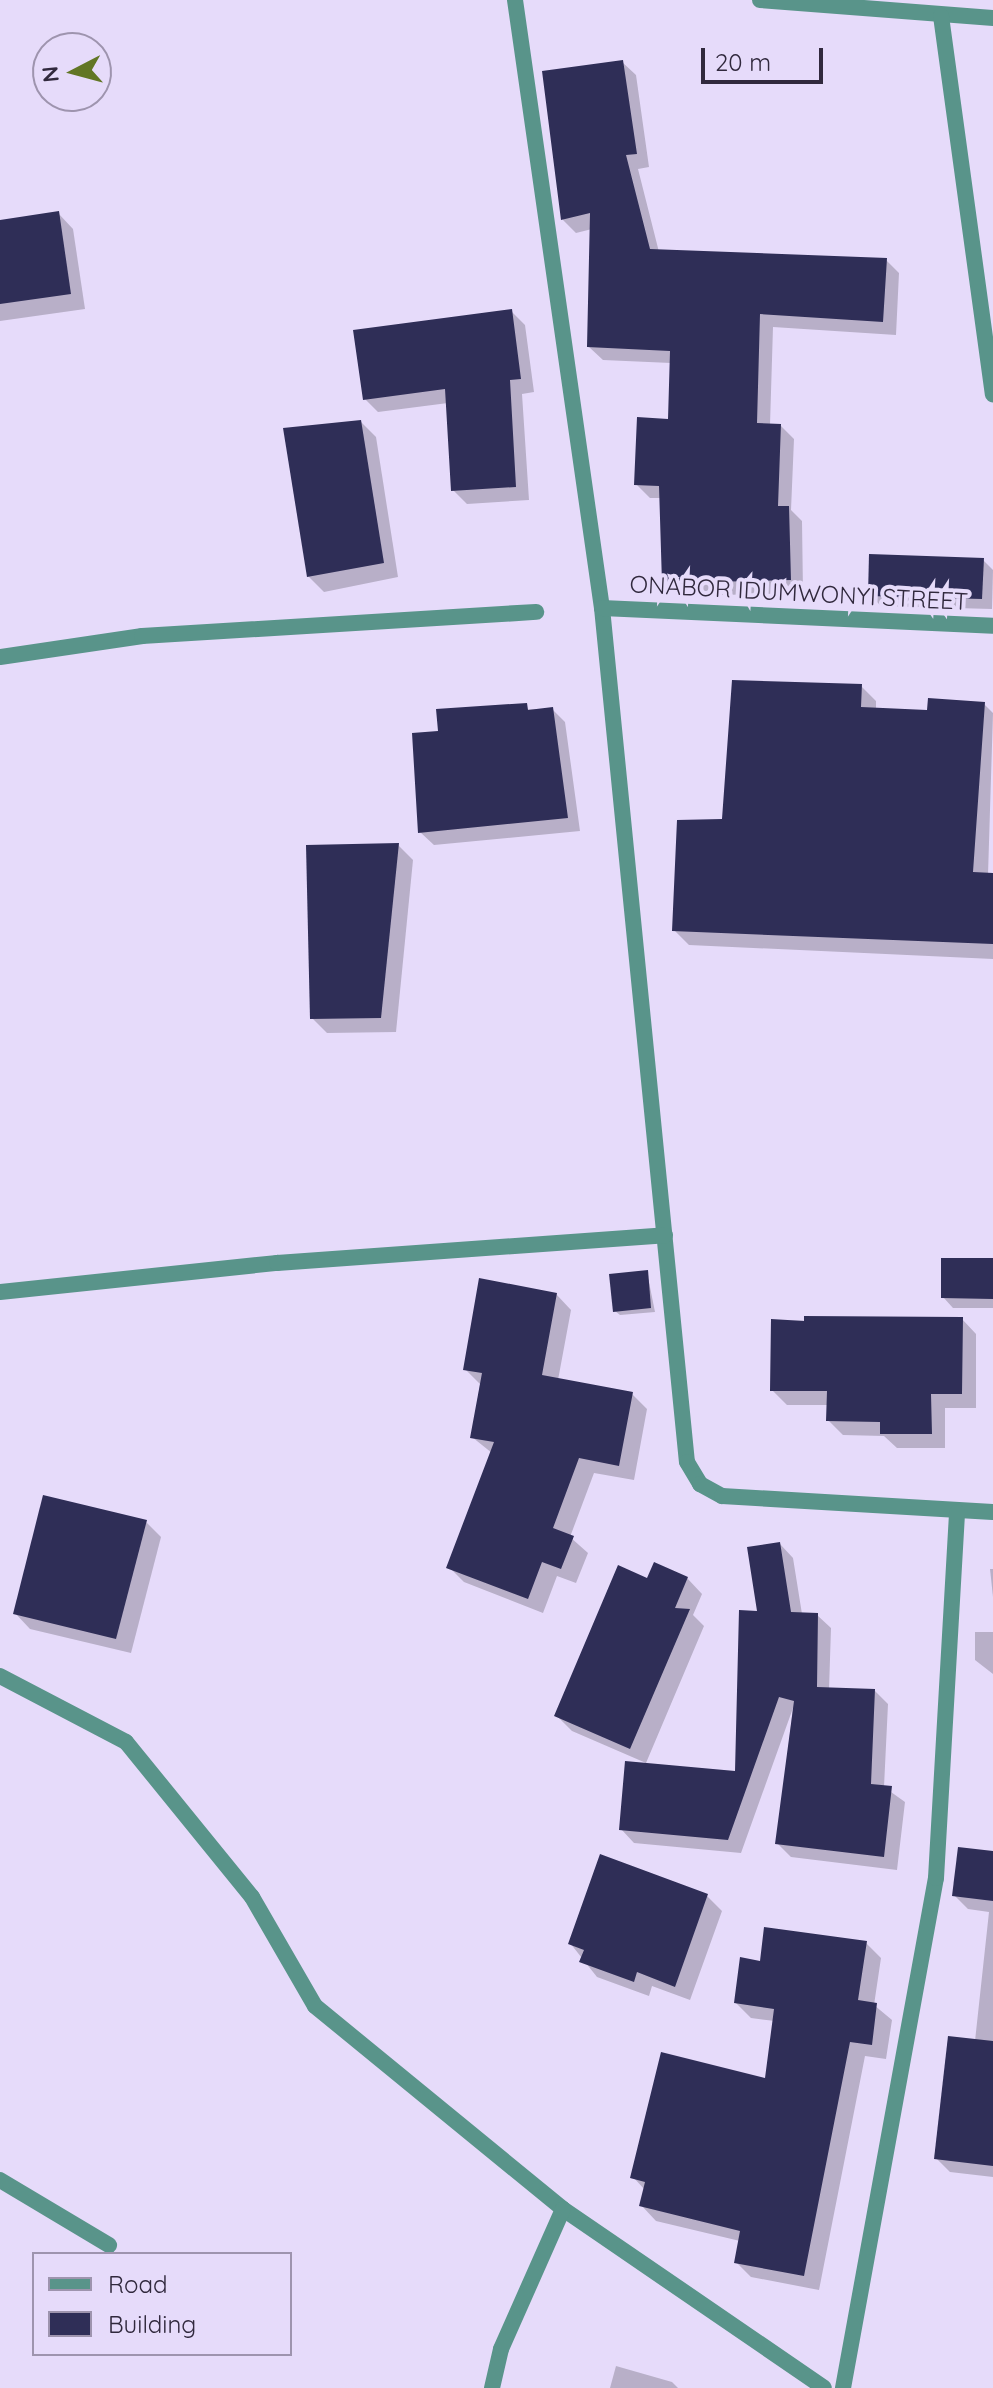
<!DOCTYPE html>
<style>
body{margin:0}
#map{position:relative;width:993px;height:2388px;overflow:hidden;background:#e6dbfa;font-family:Quicksand,sans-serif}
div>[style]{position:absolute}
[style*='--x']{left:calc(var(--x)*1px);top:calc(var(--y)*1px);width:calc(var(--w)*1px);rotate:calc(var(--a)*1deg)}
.shadow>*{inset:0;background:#0003}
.building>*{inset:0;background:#2f2e57}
.minor>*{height:16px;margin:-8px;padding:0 8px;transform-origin:8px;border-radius:8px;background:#59948a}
span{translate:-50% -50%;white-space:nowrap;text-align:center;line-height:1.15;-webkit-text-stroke:8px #e6dbfa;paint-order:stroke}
.street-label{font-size:24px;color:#31293d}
.legend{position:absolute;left:32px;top:2252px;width:260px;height:104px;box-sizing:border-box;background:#e6dbfa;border:2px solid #9e94ae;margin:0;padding:10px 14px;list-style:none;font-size:24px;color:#31293d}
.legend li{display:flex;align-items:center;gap:16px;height:40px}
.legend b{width:40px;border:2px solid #9e94ae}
.north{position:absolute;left:32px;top:32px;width:80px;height:80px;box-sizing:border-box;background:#e6dbfa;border:2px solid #9e94ae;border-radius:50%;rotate:264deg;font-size:22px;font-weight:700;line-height:32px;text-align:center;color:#31293d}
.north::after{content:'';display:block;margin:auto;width:28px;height:36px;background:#627625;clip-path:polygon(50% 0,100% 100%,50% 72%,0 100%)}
.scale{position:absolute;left:701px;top:48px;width:122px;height:36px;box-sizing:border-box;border:4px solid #31293d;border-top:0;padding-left:10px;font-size:24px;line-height:28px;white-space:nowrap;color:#31293d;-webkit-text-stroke:6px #e6dbfa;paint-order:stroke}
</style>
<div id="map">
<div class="shadow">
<div style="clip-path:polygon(622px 62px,636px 75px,649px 167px,638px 169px,659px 252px,886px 260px,899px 273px,896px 335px,773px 327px,770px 425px,781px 426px,794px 439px,791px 510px,802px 521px,803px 593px,678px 596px,664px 582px,661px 498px,650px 498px,636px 484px,669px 421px,671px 363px,603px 360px,589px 347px,592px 229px,576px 233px,563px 220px)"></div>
<div style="clip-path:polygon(58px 213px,73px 229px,85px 309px,0 321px,0 222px)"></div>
<div style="clip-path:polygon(511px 311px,525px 325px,534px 392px,522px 394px,529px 500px,467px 504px,453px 490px,448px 403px,378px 412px,365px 399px)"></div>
<div style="clip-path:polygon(361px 422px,376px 437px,398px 577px,324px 592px,308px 576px)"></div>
<div style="clip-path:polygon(983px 560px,993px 570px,992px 609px,881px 606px,870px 595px)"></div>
<div style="clip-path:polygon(861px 686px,876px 701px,876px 710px,929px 712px,984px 704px,993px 713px,988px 875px,993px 875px,993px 959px,689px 945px,674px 930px,724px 821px)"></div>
<div style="clip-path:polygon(552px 709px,565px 722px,580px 831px,434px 845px,420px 832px,440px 733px,438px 711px)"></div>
<div style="clip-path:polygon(398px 845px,413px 860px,396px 1032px,327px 1033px,312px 1018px)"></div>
<div style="clip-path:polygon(993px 1260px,993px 1308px,953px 1308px,943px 1297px)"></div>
<div style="clip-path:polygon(647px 1272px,655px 1312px,620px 1315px,615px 1311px)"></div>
<div style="clip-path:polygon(556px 1294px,571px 1310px,558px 1380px,632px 1394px,647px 1409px,634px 1480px,594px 1473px,570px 1537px,588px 1553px,576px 1583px,557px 1576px,543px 1613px,464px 1582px,449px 1567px,492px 1453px,472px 1437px,480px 1384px,465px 1369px)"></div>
<div style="clip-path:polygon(962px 1319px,976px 1334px,976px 1408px,945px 1408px,945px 1448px,897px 1448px,884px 1436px,843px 1435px,828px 1420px,828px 1405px,787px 1405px,772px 1390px,773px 1321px)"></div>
<div style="clip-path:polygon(146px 1522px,161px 1537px,131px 1653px,30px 1629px,15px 1613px)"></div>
<div style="clip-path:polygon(780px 1544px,793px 1558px,802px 1614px,817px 1615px,831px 1628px,829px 1690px,875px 1691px,888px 1704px,884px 1787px,905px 1802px,897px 1870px,791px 1857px,777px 1843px,793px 1708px,741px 1853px,634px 1843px,621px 1829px,737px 1773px,760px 1613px)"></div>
<div style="clip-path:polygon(990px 1569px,993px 1569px,993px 1597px)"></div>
<div style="clip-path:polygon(687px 1578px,702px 1594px,693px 1615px,704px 1626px,646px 1763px,572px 1731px,557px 1716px,649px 1580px)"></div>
<div style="clip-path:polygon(975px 1632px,993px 1632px,993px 1674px,975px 1660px)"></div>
<div style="clip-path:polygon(993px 1853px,993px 2177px,950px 2172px,936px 2158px,975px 2041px,989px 1912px,968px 1909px,954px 1895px)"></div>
<div style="clip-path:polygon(707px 1896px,722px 1911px,690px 2000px,652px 1986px,649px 1996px,597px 1977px,570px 1943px)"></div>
<div style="clip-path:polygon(866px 1943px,881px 1958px,874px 2005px,892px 2020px,886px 2059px,865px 2056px,819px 2290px,751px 2277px,736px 2262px,740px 2241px,656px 2221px,641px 2205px,645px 2190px,633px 2177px,767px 2080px,775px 2021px,751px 2018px,736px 2003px,762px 1963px)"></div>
<div style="clip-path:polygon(616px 2366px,672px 2382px,678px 2388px,610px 2388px)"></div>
</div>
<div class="building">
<div style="clip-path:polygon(623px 60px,637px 154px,626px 155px,650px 249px,887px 258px,883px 322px,760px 314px,757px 423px,781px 424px,778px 506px,789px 506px,791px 580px,662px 583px,659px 486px,634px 485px,637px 417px,668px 419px,670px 351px,587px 347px,590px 213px,561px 220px,542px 71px)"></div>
<div style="clip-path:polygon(59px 211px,71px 294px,0 304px,0 220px)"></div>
<div style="clip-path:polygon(512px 309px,521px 379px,510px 380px,516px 487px,451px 491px,445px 389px,363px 400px,353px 330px)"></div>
<div style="clip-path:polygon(361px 420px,384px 563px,307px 577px,283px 428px)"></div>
<div style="clip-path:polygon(869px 554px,984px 558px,982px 599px,868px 596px)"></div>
<div style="clip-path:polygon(732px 680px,862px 684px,861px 707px,927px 710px,928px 698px,985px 702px,973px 872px,993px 873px,993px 944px,672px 931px,677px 820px,722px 819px)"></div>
<div style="clip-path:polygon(527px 703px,528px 710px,553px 707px,568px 818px,418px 833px,412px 733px,438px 731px,436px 709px)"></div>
<div style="clip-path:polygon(399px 843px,381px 1018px,310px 1019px,306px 845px)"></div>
<div style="clip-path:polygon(941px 1258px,993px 1258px,993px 1299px,941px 1298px)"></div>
<div style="clip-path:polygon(648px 1270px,651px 1308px,613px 1312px,609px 1274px)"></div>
<div style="clip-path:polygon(479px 1278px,557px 1293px,542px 1375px,633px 1392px,619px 1466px,579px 1458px,553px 1528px,574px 1536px,561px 1569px,542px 1562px,528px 1599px,446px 1568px,494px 1442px,470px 1438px,482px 1373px,463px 1370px)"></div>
<div style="clip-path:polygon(804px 1316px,963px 1317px,962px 1394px,931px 1394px,932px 1434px,880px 1434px,880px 1422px,826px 1421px,827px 1391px,770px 1391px,771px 1319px,804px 1321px)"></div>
<div style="clip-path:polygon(43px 1495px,147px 1520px,116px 1639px,13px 1614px)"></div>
<div style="clip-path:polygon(780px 1542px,791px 1612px,818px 1613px,817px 1687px,875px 1689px,871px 1784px,892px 1786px,884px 1857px,775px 1844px,794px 1701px,779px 1697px,728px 1840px,619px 1830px,625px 1761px,735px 1771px,739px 1610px,757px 1611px,747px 1547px)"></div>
<div style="clip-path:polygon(654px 1562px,688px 1577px,675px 1608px,690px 1609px,630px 1749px,554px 1716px,618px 1565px,647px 1578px)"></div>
<div style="clip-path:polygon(958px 1847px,993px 1851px,993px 1901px,952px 1896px)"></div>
<div style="clip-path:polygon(600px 1854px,708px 1894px,675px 1987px,637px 1972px,634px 1982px,579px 1962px,584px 1950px,568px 1944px)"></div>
<div style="clip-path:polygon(764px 1927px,867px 1941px,858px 2000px,877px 2003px,872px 2045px,850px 2042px,804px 2276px,734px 2263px,740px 2231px,639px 2206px,645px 2182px,630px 2178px,661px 2052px,765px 2078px,774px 2009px,734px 2003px,740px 1957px,760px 1961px)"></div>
<div style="clip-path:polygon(948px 2036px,993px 2041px,993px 2166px,934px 2159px)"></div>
</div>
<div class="minor">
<div style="--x:515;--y:0;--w:614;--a:81.86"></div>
<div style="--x:602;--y:608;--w:858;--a:84.32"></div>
<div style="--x:687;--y:1462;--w:26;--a:59"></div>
<div style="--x:700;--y:1484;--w:25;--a:29"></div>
<div style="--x:722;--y:1496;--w:271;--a:3.4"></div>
<div style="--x:760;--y:0;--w:234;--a:4.4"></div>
<div style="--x:941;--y:16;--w:382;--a:82.2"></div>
<div style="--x:602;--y:608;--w:391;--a:2.6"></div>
<div style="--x:0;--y:657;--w:144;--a:-8.4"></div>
<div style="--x:142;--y:636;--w:395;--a:-3.5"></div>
<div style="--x:0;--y:1292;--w:279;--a:-6"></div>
<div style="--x:277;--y:1263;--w:389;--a:-4.1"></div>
<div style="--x:0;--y:1676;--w:142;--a:27.6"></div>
<div style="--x:126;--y:1742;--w:200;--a:50.9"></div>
<div style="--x:252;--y:1897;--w:126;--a:60"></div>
<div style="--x:315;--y:2006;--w:320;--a:39.3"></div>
<div style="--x:563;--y:2209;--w:316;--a:34.4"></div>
<div style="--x:0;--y:2180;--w:127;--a:30.8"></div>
<div style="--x:492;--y:2388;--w:40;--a:-77"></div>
<div style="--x:501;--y:2349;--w:153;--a:-66.1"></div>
<div style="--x:843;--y:2388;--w:518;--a:-79.67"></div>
<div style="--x:936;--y:1878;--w:366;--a:-86.7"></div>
</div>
<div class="street-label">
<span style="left:799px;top:593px;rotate:3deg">ONABOR IDUMWONYI STREET</span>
</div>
<ul class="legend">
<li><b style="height:10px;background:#59948a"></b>Road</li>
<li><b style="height:22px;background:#2f2e57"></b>Building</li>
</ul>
<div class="north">N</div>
<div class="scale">20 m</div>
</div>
